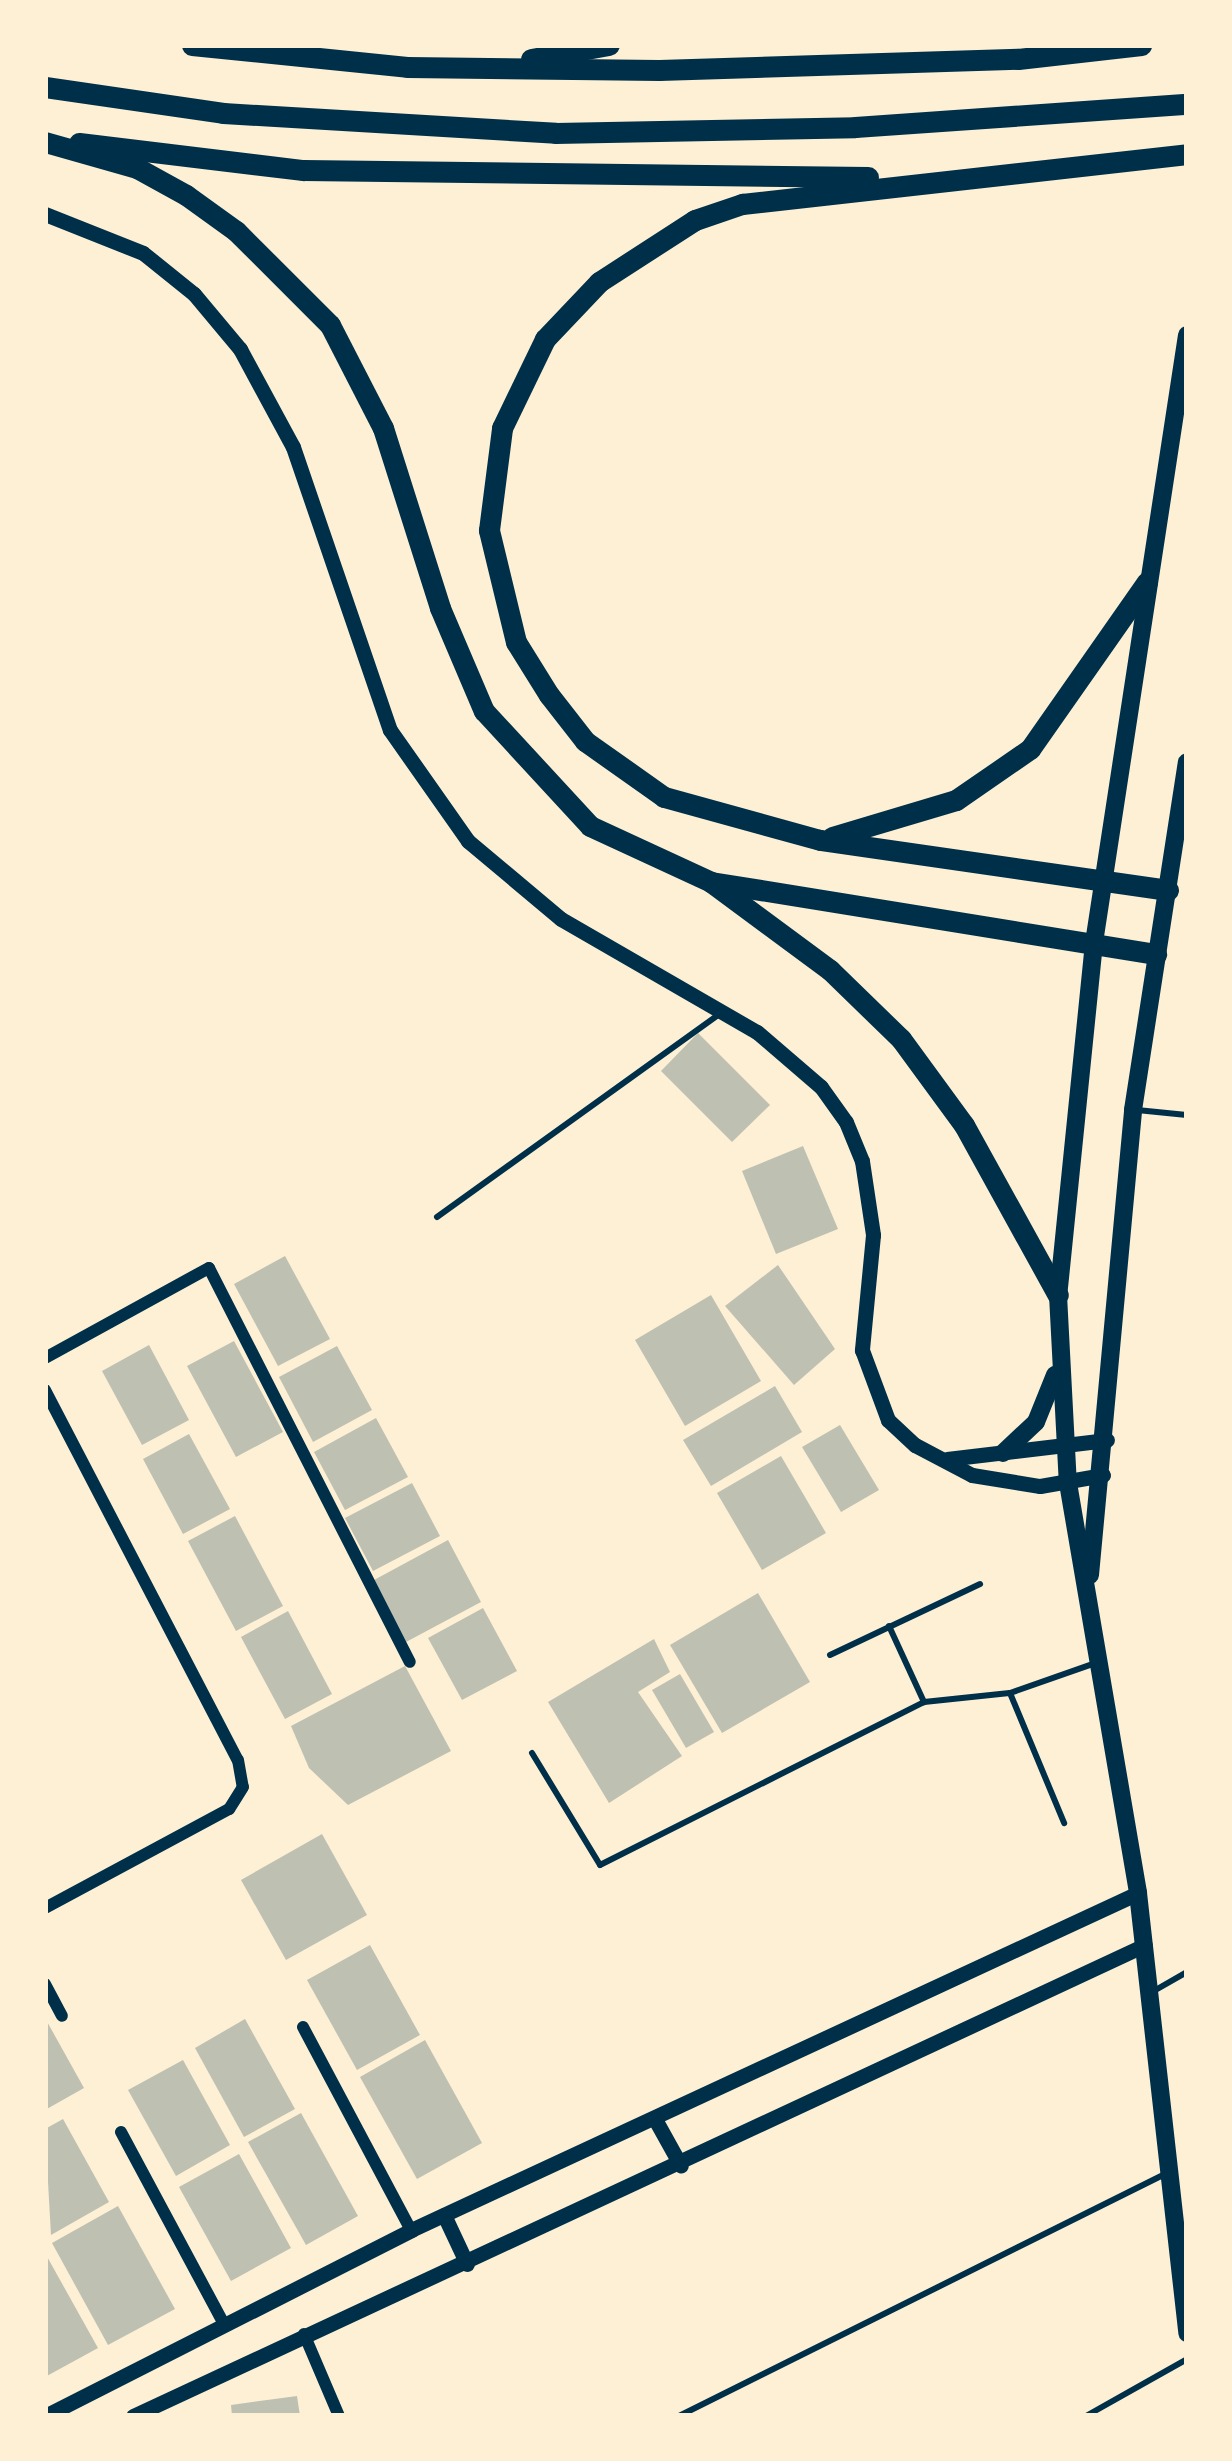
<!DOCTYPE html>
<style>
body{margin:0}
#map{position:relative;width:1232px;height:2461px;overflow:hidden;background:#fdf0d5;font-family:Poppins,sans-serif}
div>[style]{position:absolute}
[style*='--x']{left:calc(var(--x)*1px);top:calc(var(--y)*1px);width:calc(var(--w)*1px);rotate:calc(var(--a)*1deg)}
.building>*{inset:0;background:#bec0b2}
.service>*{height:6px;margin:-3px;padding:0 3px;transform-origin:3px;border-radius:3px;background:#003049}
.minor>*{height:12px;margin:-6px;padding:0 6px;transform-origin:6px;border-radius:6px;background:#003049}
.tertiary>*{height:15px;margin:-7.5px;padding:0 7.5px;transform-origin:7.5px;border-radius:7.5px;background:#003049}
.secondary>*{height:18px;margin:-9px;padding:0 9px;transform-origin:9px;border-radius:9px;background:#003049}
.motorway>*{height:21px;margin:-10.5px;padding:0 10.5px;transform-origin:10.5px;border-radius:10.5px;background:#003049}
span{translate:-50% -50%;white-space:nowrap;text-align:center;line-height:1.15;-webkit-text-stroke:9px #fdf0d5;paint-order:stroke}
.frame{position:absolute;inset:0;border:48px solid #fdf0d5;pointer-events:none}
</style>
<div id="map">
<div class="building">
<div style="clip-path:polygon(698px 1033px,770px 1105px,732px 1142px,661px 1071px)"></div>
<div style="clip-path:polygon(803px 1146px,838px 1229px,776px 1254px,742px 1171px)"></div>
<div style="clip-path:polygon(285px 1256px,330px 1339px,278px 1366px,234px 1284px)"></div>
<div style="clip-path:polygon(778px 1265px,835px 1349px,794px 1385px,725px 1306px)"></div>
<div style="clip-path:polygon(711px 1295px,761px 1381px,685px 1426px,635px 1340px)"></div>
<div style="clip-path:polygon(234px 1341px,283px 1432px,236px 1457px,187px 1366px)"></div>
<div style="clip-path:polygon(149px 1345px,189px 1420px,142px 1445px,102px 1371px)"></div>
<div style="clip-path:polygon(337px 1346px,372px 1410px,313px 1442px,279px 1377px)"></div>
<div style="clip-path:polygon(775px 1386px,802px 1432px,711px 1486px,683px 1440px)"></div>
<div style="clip-path:polygon(376px 1418px,408px 1477px,345px 1510px,314px 1452px)"></div>
<div style="clip-path:polygon(840px 1425px,879px 1490px,841px 1512px,802px 1447px)"></div>
<div style="clip-path:polygon(189px 1434px,230px 1509px,183px 1534px,143px 1459px)"></div>
<div style="clip-path:polygon(781px 1456px,826px 1533px,762px 1570px,717px 1493px)"></div>
<div style="clip-path:polygon(412px 1483px,440px 1536px,373px 1571px,345px 1518px)"></div>
<div style="clip-path:polygon(235px 1516px,283px 1606px,236px 1631px,188px 1541px)"></div>
<div style="clip-path:polygon(448px 1540px,481px 1602px,406px 1642px,374px 1580px)"></div>
<div style="clip-path:polygon(758px 1593px,810px 1682px,722px 1733px,670px 1645px)"></div>
<div style="clip-path:polygon(483px 1608px,517px 1671px,462px 1700px,428px 1638px)"></div>
<div style="clip-path:polygon(288px 1611px,332px 1694px,285px 1719px,241px 1637px)"></div>
<div style="clip-path:polygon(654px 1639px,670px 1672px,638px 1692px,682px 1756px,609px 1803px,548px 1702px)"></div>
<div style="clip-path:polygon(405px 1666px,451px 1751px,348px 1805px,309px 1768px,291px 1726px)"></div>
<div style="clip-path:polygon(680px 1674px,714px 1732px,686px 1748px,652px 1690px)"></div>
<div style="clip-path:polygon(322px 1834px,367px 1915px,286px 1960px,241px 1880px)"></div>
<div style="clip-path:polygon(370px 1945px,420px 2035px,357px 2070px,307px 1980px)"></div>
<div style="clip-path:polygon(45px 2018px,84px 2088px,45px 2110px)"></div>
<div style="clip-path:polygon(245px 2019px,295px 2109px,244px 2137px,195px 2048px)"></div>
<div style="clip-path:polygon(425px 2040px,482px 2143px,417px 2179px,360px 2077px)"></div>
<div style="clip-path:polygon(183px 2060px,230px 2145px,176px 2176px,128px 2090px)"></div>
<div style="clip-path:polygon(301px 2113px,358px 2216px,306px 2245px,248px 2142px)"></div>
<div style="clip-path:polygon(63px 2119px,109px 2202px,51px 2235px,45px 2129px)"></div>
<div style="clip-path:polygon(239px 2154px,291px 2248px,231px 2281px,179px 2187px)"></div>
<div style="clip-path:polygon(118px 2206px,175px 2309px,108px 2345px,52px 2243px)"></div>
<div style="clip-path:polygon(45px 2253px,98px 2348px,45px 2377px)"></div>
<div style="clip-path:polygon(297px 2396px,300px 2416px,232px 2416px,231px 2405px)"></div>
</div>
<div class="service">
<div style="--x:1137;--y:1110;--w:50;--a:5.7"></div>
<div style="--x:437;--y:1217;--w:351;--a:-35.7"></div>
<div style="--x:889;--y:1626;--w:84;--a:65.3"></div>
<div style="--x:830;--y:1655;--w:166;--a:-25.3"></div>
<div style="--x:1010;--y:1693;--w:141;--a:67.4"></div>
<div style="--x:532;--y:1753;--w:131;--a:58.7"></div>
<div style="--x:600;--y:1865;--w:363;--a:-26.7"></div>
<div style="--x:924;--y:1702;--w:86;--a:-6"></div>
<div style="--x:1010;--y:1693;--w:88;--a:-19.3"></div>
<div style="--x:1152;--y:1992;--w:40;--a:-29.7"></div>
<div style="--x:679;--y:2416;--w:543;--a:-26.47"></div>
<div style="--x:1086;--y:2416;--w:116;--a:-29.4"></div>
</div>
<div class="minor">
<div style="--x:45;--y:1358;--w:187;--a:-28.8"></div>
<div style="--x:209;--y:1268;--w:442;--a:63"></div>
<div style="--x:45;--y:1390;--w:417;--a:62.5"></div>
<div style="--x:238;--y:1760;--w:27;--a:80"></div>
<div style="--x:243;--y:1787;--w:26;--a:122"></div>
<div style="--x:229;--y:1809;--w:209;--a:151.7"></div>
<div style="--x:45;--y:1984;--w:36;--a:62"></div>
<div style="--x:303;--y:2027;--w:230;--a:62"></div>
<div style="--x:121;--y:2132;--w:218;--a:61.8"></div>
<div style="--x:304;--y:2334;--w:89;--a:66.9"></div>
</div>
<div class="tertiary">
<div style="--x:45;--y:214;--w:105;--a:21.7"></div>
<div style="--x:143;--y:253;--w:65;--a:38.8"></div>
<div style="--x:194;--y:294;--w:72;--a:50.1"></div>
<div style="--x:240;--y:349;--w:111;--a:61.6"></div>
<div style="--x:293;--y:447;--w:299;--a:71.1"></div>
<div style="--x:390;--y:730;--w:136;--a:54.9"></div>
<div style="--x:468;--y:841;--w:121;--a:40"></div>
<div style="--x:561;--y:919;--w:226;--a:30"></div>
<div style="--x:757;--y:1032;--w:84;--a:40.7"></div>
<div style="--x:821;--y:1087;--w:43;--a:54.5"></div>
<div style="--x:846;--y:1122;--w:42;--a:67.7"></div>
<div style="--x:862;--y:1161;--w:75;--a:81.5"></div>
<div style="--x:873;--y:1235;--w:116;--a:95.5"></div>
<div style="--x:862;--y:1350;--w:75;--a:69.6"></div>
<div style="--x:888;--y:1420;--w:37;--a:43"></div>
<div style="--x:915;--y:1445;--w:64;--a:27.8"></div>
<div style="--x:972;--y:1475;--w:69;--a:9.2"></div>
<div style="--x:1040;--y:1486;--w:64;--a:-9.9"></div>
<div style="--x:947;--y:1459;--w:161;--a:-6.8"></div>
<div style="--x:656;--y:2121;--w:51;--a:60.9"></div>
<div style="--x:444;--y:2215;--w:54;--a:64.9"></div>
<div style="--x:45;--y:2416;--w:411;--a:-26.9"></div>
<div style="--x:411;--y:2230;--w:801;--a:-24.87"></div>
<div style="--x:133;--y:2416;--w:1116;--a:-24.96"></div>
</div>
<div class="secondary">
<div style="--x:1187;--y:335;--w:615;--a:98.7"></div>
<div style="--x:1094;--y:943;--w:354;--a:95.8"></div>
<div style="--x:1058;--y:1295;--w:188;--a:87"></div>
<div style="--x:1068;--y:1483;--w:416;--a:80.3"></div>
<div style="--x:1138;--y:1893;--w:443;--a:83.6"></div>
<div style="--x:1003;--y:1453;--w:45;--a:-43.2"></div>
<div style="--x:1036;--y:1422;--w:51;--a:-68"></div>
<div style="--x:1090;--y:1575;--w:467;--a:-84.7"></div>
<div style="--x:1133;--y:1110;--w:352;--a:-81.2"></div>
</div>
<div class="motorway">
<div style="--x:192;--y:45;--w:216;--a:5.8"></div>
<div style="--x:407;--y:67;--w:252;--a:0.7"></div>
<div style="--x:659;--y:70;--w:359;--a:-1.8"></div>
<div style="--x:1018;--y:59;--w:124;--a:-6.5"></div>
<div style="--x:531;--y:59;--w:79;--a:-10.2"></div>
<div style="--x:45;--y:87;--w:180;--a:8.3"></div>
<div style="--x:223;--y:113;--w:333;--a:3.4"></div>
<div style="--x:555;--y:133;--w:300;--a:-1.1"></div>
<div style="--x:855;--y:127;--w:333;--a:-4"></div>
<div style="--x:45;--y:142;--w:96;--a:15.8"></div>
<div style="--x:137;--y:168;--w:56;--a:28.9"></div>
<div style="--x:186;--y:195;--w:62;--a:35.8"></div>
<div style="--x:236;--y:231;--w:133;--a:45"></div>
<div style="--x:330;--y:325;--w:116;--a:62.8"></div>
<div style="--x:383;--y:428;--w:189;--a:72.4"></div>
<div style="--x:440;--y:608;--w:112;--a:66.9"></div>
<div style="--x:484;--y:711;--w:156;--a:47.3"></div>
<div style="--x:590;--y:826;--w:133;--a:24.8"></div>
<div style="--x:711;--y:882;--w:451;--a:9.2"></div>
<div style="--x:79;--y:143;--w:226;--a:6.9"></div>
<div style="--x:303;--y:170;--w:565;--a:0.71"></div>
<div style="--x:832;--y:837;--w:129;--a:-16.6"></div>
<div style="--x:956;--y:800;--w:90;--a:-34.6"></div>
<div style="--x:1030;--y:749;--w:204;--a:-55"></div>
<div style="--x:711;--y:882;--w:148;--a:36.5"></div>
<div style="--x:830;--y:970;--w:99;--a:44.2"></div>
<div style="--x:901;--y:1039;--w:107;--a:53.8"></div>
<div style="--x:964;--y:1125;--w:194;--a:61.1"></div>
<div style="--x:1168;--y:890;--w:352;--a:-171.8"></div>
<div style="--x:820;--y:840;--w:162;--a:-164.6"></div>
<div style="--x:664;--y:797;--w:97;--a:-144.7"></div>
<div style="--x:585;--y:741;--w:58;--a:-128"></div>
<div style="--x:549;--y:695;--w:62;--a:-121.9"></div>
<div style="--x:516;--y:642;--w:115;--a:-103.6"></div>
<div style="--x:489;--y:530;--w:103;--a:-82.7"></div>
<div style="--x:502;--y:428;--w:99;--a:-64.2"></div>
<div style="--x:545;--y:339;--w:79;--a:-46.5"></div>
<div style="--x:599;--y:282;--w:114;--a:-32.9"></div>
<div style="--x:695;--y:220;--w:50;--a:-18.8"></div>
<div style="--x:742;--y:204;--w:448;--a:-6.4"></div>
</div>
<div class="frame"></div>
</div>
